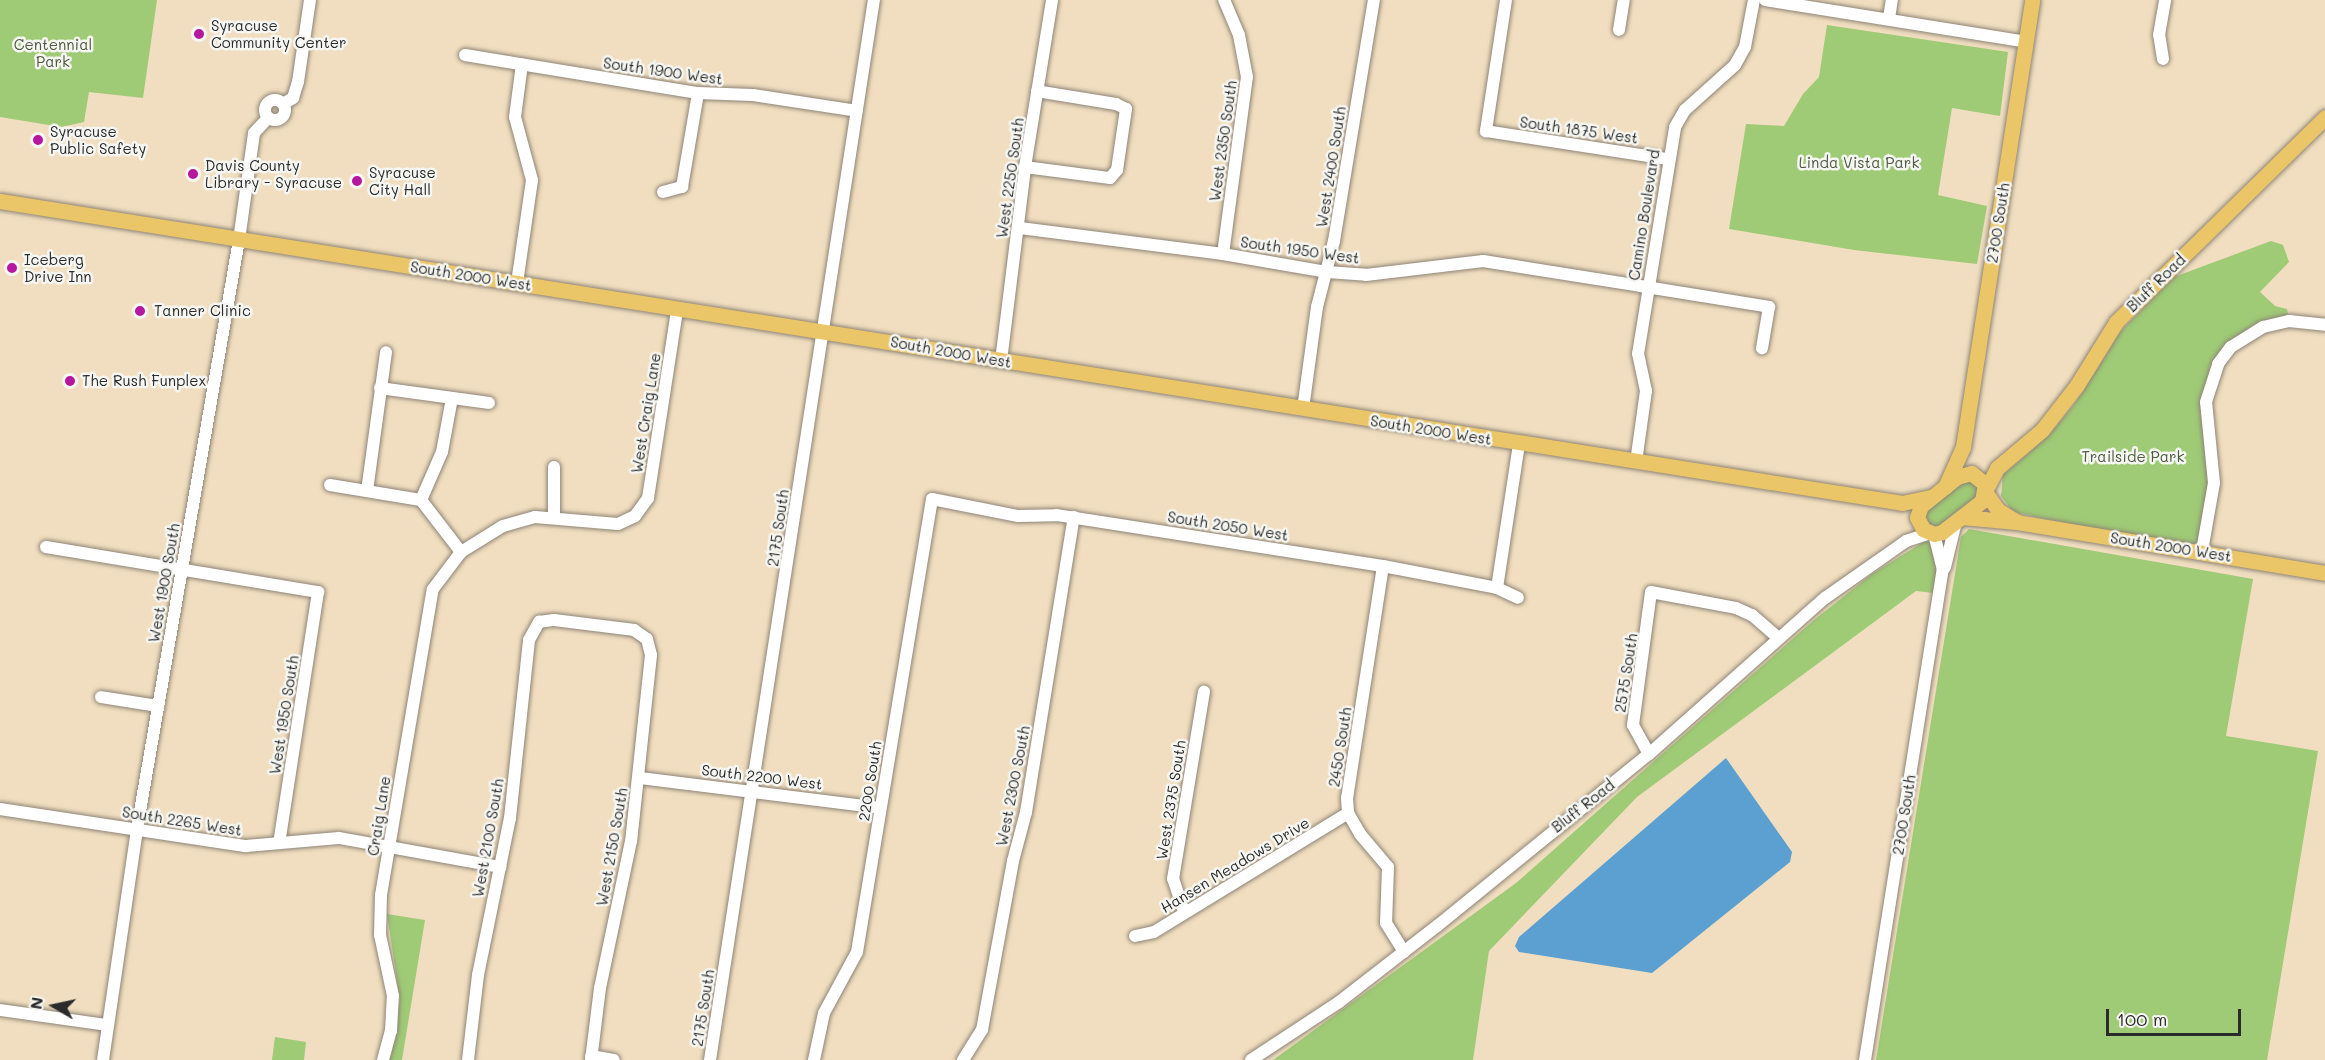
<!DOCTYPE html>
<style>
body{margin:0}
#map{position:relative;width:2325px;height:1060px;overflow:hidden;background:#f1dec0;font-family:Mali,sans-serif}
div>[style]{position:absolute}
[style*='--x']{left:calc(var(--x)*1px);top:calc(var(--y)*1px);width:calc(var(--w)*1px);rotate:calc(var(--a)*1deg)}
.green>*{inset:0;background:#9fca76}
.water>*{inset:0;background:#5ba0d0}
.roads{filter:drop-shadow(0 0 2px #8e8476) drop-shadow(0 0 2px #8e8476)}
.minor>*{height:12px;margin:-6px;padding:0 6px;transform-origin:6px;border-radius:6px;background:#fff}
.minor>.ring{margin:-6px;padding:0;box-sizing:content-box;background:none;border:12px solid #fff;border-radius:50%}
.major>*{height:15px;margin:-7.5px;padding:0 7.5px;transform-origin:7.5px;border-radius:7.5px;background:#ebc669}
.dots>*{width:16px;height:16px;translate:-50% -50%;box-sizing:border-box;border:3px solid #f6f6f2;border-radius:50%}
span{translate:-50% -50%;white-space:nowrap;text-align:center;line-height:1.15;-webkit-text-stroke:5px #f6f6f2;paint-order:stroke}
.poi-label{font-size:15px;color:#2b2b2b}
.left{translate:0 -50%;text-align:left}
.park-label{font-size:15px;color:#4e5b42}
.street-label{font-size:15px;color:#2b2b2b}
.north{position:absolute;left:24px;top:976px;width:60px;height:60px;-webkit-text-stroke:4px #f6f6f2;paint-order:stroke;rotate:279deg;font-size:16px;font-weight:700;line-height:24px;text-align:center;color:#2b2b2b}
.north::after{content:'';display:block;margin:auto;width:21px;height:27px;background:#2b2b2b;clip-path:polygon(50% 0,100% 100%,50% 72%,0 100%)}
.scale{position:absolute;left:2106px;top:1009px;width:135px;height:27px;box-sizing:border-box;border:3px solid #2b2b2b;border-top:0;padding-left:8px;font-size:18px;line-height:21px;white-space:nowrap;color:#2b2b2b;-webkit-text-stroke:4px #f6f6f2;paint-order:stroke}
</style>
<div id="map">
<div class="green">
<div style="clip-path:polygon(0 0,157px 0,143px 98px,89px 92px,84px 122px,61px 127px,0 117px)"></div>
<div style="clip-path:polygon(1827px 25px,2008px 52px,2000px 116px,1952px 108px,1938px 195px,1987px 206px,1977px 264px,1854px 250px,1729px 229px,1746px 124px,1784px 126px,1803px 94px,1819px 77px)"></div>
<div style="clip-path:polygon(2271px 241px,2283px 245px,2289px 262px,2260px 292px,2275px 306px,2287px 309px,2289px 321px,2231px 347px,2211px 382px,2214px 483px,2202px 551px,2013px 512px,2001px 496px,2003px 475px,2048px 436px,2074px 405px,2121px 331px,2174px 277px)"></div>
<div style="clip-path:polygon(1962px 481px,1975px 481px,1980px 494px,1941px 526px,1931px 527px,1924px 512px)"></div>
<div style="clip-path:polygon(1969px 529px,2253px 579px,2226px 736px,2318px 751px,2267px 1060px,1876px 1060px,1961px 537px)"></div>
<div style="clip-path:polygon(1925px 541px,1934px 543px,1938px 557px,1934px 593px,1916px 591px,1637px 797px,1489px 951px,1473px 1060px,1273px 1060px,1516px 883px,1814px 620px,1872px 574px)"></div>
<div style="clip-path:polygon(387px 914px,425px 920px,402px 1060px,389px 1060px,400px 1000px)"></div>
<div style="clip-path:polygon(275px 1037px,306px 1042px,304px 1060px,272px 1060px)"></div>
</div>
<div class="water">
<div style="clip-path:polygon(1726px 758px,1792px 852px,1790px 862px,1652px 973px,1519px 952px,1515px 946px,1519px 937px)"></div>
</div>
<div class="roads">
<div class="minor">
<div style="--x:1506;--y:0;--w:133;--a:98.7"></div>
<div style="--x:1486;--y:131;--w:183;--a:8.8"></div>
<div style="--x:1765;--y:0;--w:265;--a:9.1"></div>
<div style="--x:1889;--y:18;--w:18;--a:-81"></div>
<div style="--x:1619;--y:30;--w:30;--a:-81"></div>
<div style="--x:465;--y:55;--w:236;--a:9.3"></div>
<div style="--x:698;--y:93;--w:55;--a:2.1"></div>
<div style="--x:753;--y:95;--w:105;--a:8.7"></div>
<div style="--x:2163;--y:59;--w:24;--a:-99"></div>
<div style="--x:2159;--y:35;--w:36;--a:-80"></div>
<div class="ring" style="left:265px;top:100px;width:8px;height:8px"></div>
<div style="--x:283;--y:104;--w:12;--a:-31"></div>
<div style="--x:293;--y:98;--w:17;--a:-73"></div>
<div style="--x:298;--y:82;--w:83;--a:-81.7"></div>
<div style="--x:1025;--y:167;--w:86;--a:7.4"></div>
<div style="--x:1110;--y:178;--w:11;--a:-49"></div>
<div style="--x:1117;--y:170;--w:62;--a:-81.6"></div>
<div style="--x:1126;--y:109;--w:11;--a:-153"></div>
<div style="--x:1116;--y:104;--w:80;--a:-170.7"></div>
<div style="--x:663;--y:192;--w:20;--a:-15"></div>
<div style="--x:682;--y:187;--w:95;--a:-80.3"></div>
<div style="--x:1020;--y:228;--w:205;--a:7.3"></div>
<div style="--x:1223;--y:254;--w:106;--a:9.8"></div>
<div style="--x:1327;--y:272;--w:39;--a:4"></div>
<div style="--x:1366;--y:275;--w:118;--a:-6.8"></div>
<div style="--x:1483;--y:261;--w:159;--a:9"></div>
<div style="--x:1640;--y:286;--w:131;--a:9.2"></div>
<div style="--x:1769;--y:307;--w:42;--a:99.7"></div>
<div style="--x:1223;--y:254;--w:179;--a:-82.3"></div>
<div style="--x:1247;--y:77;--w:43;--a:-100.8"></div>
<div style="--x:1239;--y:35;--w:38;--a:-113"></div>
<div style="--x:517;--y:283;--w:104;--a:-81.7"></div>
<div style="--x:532;--y:180;--w:65;--a:-105.1"></div>
<div style="--x:515;--y:117;--w:53;--a:-82.5"></div>
<div style="--x:1001;--y:361;--w:195;--a:-82.9"></div>
<div style="--x:1025;--y:167;--w:169;--a:-80.8"></div>
<div style="--x:380;--y:388;--w:110;--a:7.8"></div>
<div style="--x:1303;--y:409;--w:103;--a:-82.2"></div>
<div style="--x:1317;--y:307;--w:68;--a:-75.6"></div>
<div style="--x:1334;--y:241;--w:244;--a:-80.6"></div>
<div style="--x:1636;--y:462;--w:72;--a:-82"></div>
<div style="--x:1646;--y:391;--w:38;--a:-102"></div>
<div style="--x:1638;--y:354;--w:230;--a:-80.7"></div>
<div style="--x:1675;--y:127;--w:20;--a:-60"></div>
<div style="--x:1685;--y:110;--w:67;--a:-42"></div>
<div style="--x:1735;--y:65;--w:21;--a:-61"></div>
<div style="--x:1745;--y:47;--w:48;--a:-79.2"></div>
<div style="--x:330;--y:485;--w:92;--a:9.4"></div>
<div style="--x:367;--y:491;--w:140;--a:-82.2"></div>
<div style="--x:421;--y:500;--w:52;--a:-66.4"></div>
<div style="--x:442;--y:452;--w:55;--a:-79.5"></div>
<div style="--x:421;--y:500;--w:66;--a:52.4"></div>
<div style="--x:554;--y:517;--w:50;--a:-90"></div>
<div style="--x:46;--y:547;--w:276;--a:9.4"></div>
<div style="--x:318;--y:592;--w:254;--a:98.8"></div>
<div style="--x:2202;--y:551;--w:69;--a:-80"></div>
<div style="--x:2214;--y:483;--w:81;--a:-95.6"></div>
<div style="--x:2206;--y:402;--w:40;--a:-72"></div>
<div style="--x:2218;--y:364;--w:21;--a:-53"></div>
<div style="--x:2231;--y:347;--w:38;--a:-32"></div>
<div style="--x:2263;--y:327;--w:27;--a:-13"></div>
<div style="--x:2289;--y:321;--w:36;--a:6"></div>
<div style="--x:1383;--y:566;--w:235;--a:98.8"></div>
<div style="--x:1347;--y:798;--w:15;--a:86"></div>
<div style="--x:1348;--y:813;--w:24;--a:60"></div>
<div style="--x:1360;--y:834;--w:43;--a:49.7"></div>
<div style="--x:1388;--y:867;--w:56;--a:92"></div>
<div style="--x:1386;--y:923;--w:34;--a:58"></div>
<div style="--x:1945;--y:567;--w:46;--a:-76.3"></div>
<div style="--x:1497;--y:588;--w:146;--a:-81.3"></div>
<div style="--x:101;--y:697;--w:58;--a:9"></div>
<div style="--x:1649;--y:754;--w:33;--a:-119"></div>
<div style="--x:1633;--y:725;--w:134;--a:-82.3"></div>
<div style="--x:1651;--y:592;--w:86;--a:10.7"></div>
<div style="--x:1736;--y:608;--w:17;--a:24"></div>
<div style="--x:1752;--y:615;--w:35;--a:41"></div>
<div style="--x:640;--y:778;--w:242;--a:7.1"></div>
<div style="--x:0;--y:809;--w:249;--a:8.6"></div>
<div style="--x:246;--y:846;--w:93;--a:-4.9"></div>
<div style="--x:339;--y:838;--w:164;--a:10.2"></div>
<div style="--x:1184;--y:912;--w:35;--a:-108"></div>
<div style="--x:1173;--y:879;--w:190;--a:-80.6"></div>
<div style="--x:1135;--y:936;--w:19;--a:-12"></div>
<div style="--x:1154;--y:932;--w:228;--a:-31.5"></div>
<div style="--x:0;--y:1010;--w:108;--a:8"></div>
<div style="--x:591;--y:1056;--w:23;--a:10"></div>
<div style="--x:103;--y:1060;--w:246;--a:-81.6"></div>
<div style="--x:139;--y:817;--w:586;--a:-80.17"></div>
<div style="--x:239;--y:240;--w:108;--a:-82"></div>
<div style="--x:254;--y:133;--w:21;--a:-47"></div>
<div style="--x:383;--y:1060;--w:30;--a:-75"></div>
<div style="--x:391;--y:1031;--w:35;--a:-87"></div>
<div style="--x:393;--y:996;--w:62;--a:-102"></div>
<div style="--x:380;--y:935;--w:40;--a:-88.6"></div>
<div style="--x:381;--y:895;--w:310;--a:-80.4"></div>
<div style="--x:433;--y:589;--w:46;--a:-52.9"></div>
<div style="--x:461;--y:552;--w:49;--a:-31.8"></div>
<div style="--x:503;--y:526;--w:33;--a:-16"></div>
<div style="--x:535;--y:517;--w:83;--a:4.8"></div>
<div style="--x:618;--y:524;--w:19;--a:-25"></div>
<div style="--x:635;--y:516;--w:22;--a:-54"></div>
<div style="--x:648;--y:498;--w:190;--a:-81.2"></div>
<div style="--x:468;--y:1060;--w:86;--a:-83.3"></div>
<div style="--x:478;--y:975;--w:160;--a:-78.5"></div>
<div style="--x:510;--y:818;--w:179;--a:-83.9"></div>
<div style="--x:529;--y:640;--w:21;--a:-61"></div>
<div style="--x:539;--y:622;--w:15;--a:-8"></div>
<div style="--x:554;--y:620;--w:81;--a:7.1"></div>
<div style="--x:634;--y:630;--w:16;--a:35"></div>
<div style="--x:647;--y:639;--w:16;--a:76"></div>
<div style="--x:651;--y:655;--w:187;--a:96.1"></div>
<div style="--x:631;--y:841;--w:150;--a:101.9"></div>
<div style="--x:600;--y:988;--w:73;--a:97.1"></div>
<div style="--x:710;--y:1060;--w:1073;--a:-81.21"></div>
<div style="--x:814;--y:1060;--w:48;--a:-78"></div>
<div style="--x:824;--y:1013;--w:69;--a:-61.6"></div>
<div style="--x:857;--y:952;--w:459;--a:-80.6"></div>
<div style="--x:932;--y:499;--w:88;--a:11.2"></div>
<div style="--x:1018;--y:516;--w:39;--a:-1"></div>
<div style="--x:1057;--y:515;--w:330;--a:8.9"></div>
<div style="--x:1383;--y:566;--w:116;--a:10.9"></div>
<div style="--x:1497;--y:588;--w:23;--a:25"></div>
<div style="--x:963;--y:1060;--w:36;--a:-58"></div>
<div style="--x:982;--y:1030;--w:172;--a:-79.6"></div>
<div style="--x:1013;--y:861;--w:51;--a:-75.1"></div>
<div style="--x:1026;--y:812;--w:299;--a:-80.8"></div>
<div style="--x:1251;--y:1060;--w:105;--a:-33.4"></div>
<div style="--x:1339;--y:1002;--w:124;--a:-37.8"></div>
<div style="--x:1437;--y:926;--w:273;--a:-39.1"></div>
<div style="--x:1649;--y:754;--w:235;--a:-41.6"></div>
<div style="--x:1825;--y:598;--w:99;--a:-35.1"></div>
<div style="--x:1906;--y:541;--w:25;--a:-18"></div>
<div style="--x:1865;--y:1060;--w:496;--a:-81"></div>
<div style="--x:1943;--y:570;--w:37;--a:-104"></div>
</div>
<div class="major">
<div style="--x:0;--y:201;--w:1926;--a:9.02"></div>
<div style="--x:1902;--y:503;--w:30;--a:-12"></div>
<div style="--x:1971;--y:473;--w:18;--a:38"></div>
<div style="--x:1985;--y:484;--w:17;--a:100"></div>
<div style="--x:1982;--y:501;--w:51;--a:142.2"></div>
<div style="--x:1942;--y:532;--w:8;--a:166"></div>
<div style="--x:1934;--y:534;--w:12;--a:-156"></div>
<div style="--x:1923;--y:529;--w:13;--a:-117"></div>
<div style="--x:1917;--y:517;--w:12;--a:-70"></div>
<div style="--x:1921;--y:506;--w:46;--a:-38.9"></div>
<div style="--x:1957;--y:477;--w:15;--a:-16"></div>
<div style="--x:1945;--y:487;--w:44;--a:-65.8"></div>
<div style="--x:1963;--y:447;--w:452;--a:-81.2"></div>
<div style="--x:1986;--y:489;--w:24;--a:-62"></div>
<div style="--x:1997;--y:468;--w:59;--a:-40.2"></div>
<div style="--x:2042;--y:430;--w:57;--a:-52.1"></div>
<div style="--x:2077;--y:385;--w:74;--a:-58.2"></div>
<div style="--x:2116;--y:322;--w:293;--a:-44.4"></div>
<div style="--x:1986;--y:493;--w:21;--a:55"></div>
<div style="--x:1998;--y:510;--w:22;--a:32"></div>
<div style="--x:1962;--y:517;--w:55;--a:5.2"></div>
<div style="--x:2017;--y:522;--w:312;--a:9.4"></div>
</div>
</div>
<div class="dots">
<div style="left:199px;top:34px;background:#b5179e"></div>
<div style="left:38px;top:140px;background:#b5179e"></div>
<div style="left:193px;top:174px;background:#b5179e"></div>
<div style="left:357px;top:181px;background:#b5179e"></div>
<div style="left:12px;top:268px;background:#b5179e"></div>
<div style="left:140px;top:311px;background:#b5179e"></div>
<div style="left:70px;top:381px;background:#b5179e"></div>
</div>
<div class="poi-label">
<span class="left" style="left:211px;top:34px">Syracuse<br>Community Center</span>
<span class="left" style="left:50px;top:140px">Syracuse<br>Public Safety</span>
<span class="left" style="left:205px;top:174px">Davis County<br>Library - Syracuse</span>
<span class="left" style="left:369px;top:181px">Syracuse<br>City Hall</span>
<span class="left" style="left:24px;top:268px">Iceberg<br>Drive Inn</span>
<span class="left" style="left:154px;top:311px">Tanner Clinic</span>
<span class="left" style="left:82px;top:381px">The Rush Funplex</span>
</div>
<div class="park-label">
<span style="left:53px;top:53px">Centennial<br>Park</span>
<span style="left:1859px;top:163px">Linda Vista Park</span>
<span style="left:2133px;top:457px">Trailside Park</span>
</div>
<div class="street-label">
<span style="left:663px;top:71px;rotate:8deg">South 1900 West</span>
<span style="left:1579px;top:130px;rotate:8deg">South 1875 West</span>
<span style="left:1223px;top:141px;rotate:-82deg">West 2350 South</span>
<span style="left:1331px;top:167px;rotate:-81deg">West 2400 South</span>
<span style="left:1010px;top:178px;rotate:-82deg">West 2250 South</span>
<span style="left:1644px;top:215px;rotate:-81deg">Camino Boulevard</span>
<span style="left:1998px;top:223px;rotate:-81deg">2700 South</span>
<span style="left:1300px;top:250px;rotate:8deg">South 1950 West</span>
<span style="left:471px;top:276px;rotate:9deg">South 2000 West</span>
<span style="left:2156px;top:283px;rotate:-44deg">Bluff Road</span>
<span style="left:951px;top:352px;rotate:10deg">South 2000 West</span>
<span style="left:646px;top:413px;rotate:-81deg">West Craig Lane</span>
<span style="left:1431px;top:430px;rotate:9deg">South 2000 West</span>
<span style="left:1228px;top:526px;rotate:9deg">South 2050 West</span>
<span style="left:778px;top:528px;rotate:-82deg">2175 South</span>
<span style="left:2171px;top:547px;rotate:9deg">South 2000 West</span>
<span style="left:164px;top:583px;rotate:-80deg">West 1900 South</span>
<span style="left:1626px;top:673px;rotate:-81deg">2575 South</span>
<span style="left:284px;top:715px;rotate:-81deg">West 1950 South</span>
<span style="left:1340px;top:747px;rotate:-81deg">2450 South</span>
<span style="left:762px;top:777px;rotate:7deg">South 2200 West</span>
<span style="left:870px;top:781px;rotate:-81deg">2200 South</span>
<span style="left:1013px;top:786px;rotate:-79deg">West 2300 South</span>
<span style="left:1171px;top:800px;rotate:-81deg">West 2375 South</span>
<span style="left:1583px;top:806px;rotate:-38deg">Bluff Road</span>
<span style="left:1904px;top:815px;rotate:-81deg">2700 South</span>
<span style="left:379px;top:816px;rotate:-81deg">Craig Lane</span>
<span style="left:182px;top:821px;rotate:9deg">South 2265 West</span>
<span style="left:488px;top:838px;rotate:-80deg">West 2100 South</span>
<span style="left:612px;top:847px;rotate:-80deg">West 2150 South</span>
<span style="left:1235px;top:865px;rotate:-31deg">Hansen Meadows Drive</span>
<span style="left:703px;top:1008px;rotate:-81deg">2175 South</span>
</div>
<div class="north">N</div>
<div class="scale">100 m</div>
</div>
